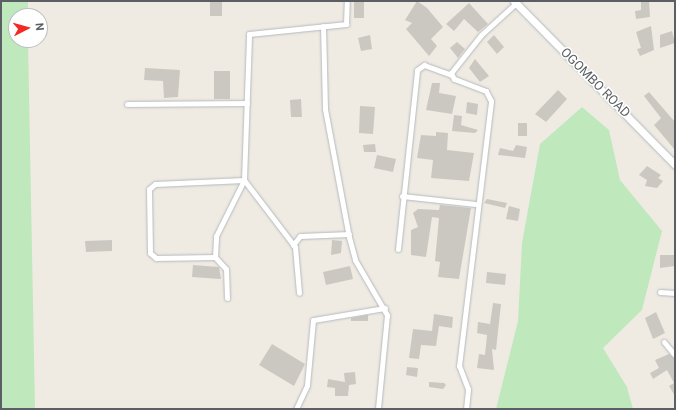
<!DOCTYPE html>
<style>
body{margin:0}
#map{position:relative;width:676px;height:410px;overflow:hidden;background:#efebe3;font-family:Roboto,sans-serif}
div>[style]{position:absolute}
[style*='--x']{left:calc(var(--x)*1px);top:calc(var(--y)*1px);width:calc(var(--w)*1px);rotate:calc(var(--a)*1deg)}
.green>*{inset:0;background:#bfe8bd}
.building>*{inset:0;background:#cbc8c2}
.roads{filter:drop-shadow(0 0 1px #b5b9be) drop-shadow(0 0 1px #b5b9be)}
.minor>*{height:5px;margin:-2.5px;padding:0 2.5px;transform-origin:2.5px;border-radius:2.5px;background:#fff}
.secondary>*{height:7px;margin:-3.5px;padding:0 3.5px;transform-origin:3.5px;border-radius:3.5px;background:#fff}
span{translate:-50% -50%;white-space:nowrap;text-align:center;line-height:1.15;-webkit-text-stroke:3px #fff;paint-order:stroke}
.street-label{font-size:13px;color:#5b5f64}
.frame{position:absolute;inset:0;border:2px solid #5b5f64;pointer-events:none}
.north{position:absolute;left:8px;top:8px;width:40px;height:40px;box-sizing:border-box;background:#fff;border:1px solid #bdbfc1;border-radius:50%;rotate:84deg;font-size:11px;font-weight:700;line-height:16px;text-align:center;color:#5b5f64}
.north::after{content:'';display:block;margin:auto;width:14px;height:18px;background:#f32a24;clip-path:polygon(50% 0,100% 100%,50% 72%,0 100%)}
</style>
<div id="map">
<div class="green">
<div style="clip-path:polygon(1px 1px,28px 1px,28px 16px,16px 16px,16px 40px,28px 40px,35px 409px,1px 409px)"></div>
<div style="clip-path:polygon(582px 107px,609px 130px,620px 180px,662px 231px,642px 310px,603px 348px,627px 387px,633px 409px,496px 409px,518px 321px,522px 243px,540px 144px)"></div>
</div>
<div class="building">
<div style="clip-path:polygon(210px 1px,222px 1px,222px 16px,210px 16px)"></div>
<div style="clip-path:polygon(354px 1px,364px 1px,364px 18px,354px 18px)"></div>
<div style="clip-path:polygon(417px 1px,427px 8px,443px 27px,431px 39px,437px 46px,429px 56px,406px 29px,412px 23px,405px 20px)"></div>
<div style="clip-path:polygon(641px 1px,649px 1px,650px 17px,636px 19px,635px 11px,641px 10px)"></div>
<div style="clip-path:polygon(469px 3px,488px 24px,478px 32px,464px 19px,454px 31px,446px 24px)"></div>
<div style="clip-path:polygon(651px 26px,654px 50px,640px 56px,637px 49px,641px 48px,636px 32px)"></div>
<div style="clip-path:polygon(672px 31px,675px 43px,660px 48px,660px 35px)"></div>
<div style="clip-path:polygon(370px 35px,372px 49px,361px 51px,358px 38px)"></div>
<div style="clip-path:polygon(494px 35px,504px 47px,497px 54px,487px 42px)"></div>
<div style="clip-path:polygon(457px 42px,465px 49px,458px 58px,450px 48px)"></div>
<div style="clip-path:polygon(475px 59px,489px 76px,480px 82px,469px 68px)"></div>
<div style="clip-path:polygon(145px 68px,180px 70px,178px 97px,164px 98px,163px 81px,144px 80px)"></div>
<div style="clip-path:polygon(214px 71px,230px 71px,230px 99px,214px 99px)"></div>
<div style="clip-path:polygon(432px 83px,440px 83px,439px 93px,456px 96px,452px 114px,426px 110px)"></div>
<div style="clip-path:polygon(558px 90px,567px 99px,546px 122px,535px 114px)"></div>
<div style="clip-path:polygon(649px 92px,675px 122px,675px 150px,654px 125px,661px 118px,644px 96px)"></div>
<div style="clip-path:polygon(301px 99px,302px 117px,291px 117px,290px 100px)"></div>
<div style="clip-path:polygon(467px 102px,478px 104px,477px 115px,466px 113px)"></div>
<div style="clip-path:polygon(360px 106px,375px 107px,373px 134px,359px 133px)"></div>
<div style="clip-path:polygon(454px 115px,462px 116px,461px 125px,478px 130px,475px 133px,452px 131px)"></div>
<div style="clip-path:polygon(518px 123px,527px 123px,527px 136px,518px 136px)"></div>
<div style="clip-path:polygon(436px 132px,448px 133px,447px 150px,474px 153px,469px 181px,431px 178px,433px 160px,417px 158px,421px 135px,436px 136px)"></div>
<div style="clip-path:polygon(375px 144px,376px 152px,364px 152px,363px 145px)"></div>
<div style="clip-path:polygon(516px 145px,527px 147px,525px 158px,498px 155px,500px 148px,513px 151px)"></div>
<div style="clip-path:polygon(377px 155px,396px 159px,393px 172px,374px 168px)"></div>
<div style="clip-path:polygon(647px 166px,661px 175px,658px 178px,663px 181px,657px 188px,645px 186px,647px 180px,639px 175px)"></div>
<div style="clip-path:polygon(487px 199px,507px 203px,505px 208px,484px 203px)"></div>
<div style="clip-path:polygon(440px 205px,471px 208px,459px 279px,438px 277px,440px 262px,435px 261px,439px 218px,432px 217px,426px 257px,411px 255px,411px 230px,418px 227px,413px 213px,418px 209px,439px 210px)"></div>
<div style="clip-path:polygon(509px 206px,520px 209px,518px 221px,506px 219px)"></div>
<div style="clip-path:polygon(112px 240px,112px 251px,86px 252px,85px 241px)"></div>
<div style="clip-path:polygon(332px 240px,342px 241px,341px 253px,331px 255px)"></div>
<div style="clip-path:polygon(660px 255px,675px 255px,675px 266px,660px 268px)"></div>
<div style="clip-path:polygon(193px 265px,219px 267px,221px 279px,192px 277px)"></div>
<div style="clip-path:polygon(350px 266px,353px 279px,326px 285px,323px 272px)"></div>
<div style="clip-path:polygon(487px 272px,506px 274px,505px 285px,486px 283px)"></div>
<div style="clip-path:polygon(493px 303px,501px 304px,496px 350px,492px 349px,494px 370px,477px 368px,479px 354px,485px 355px,487px 335px,477px 333px,478px 322px,490px 324px)"></div>
<div style="clip-path:polygon(656px 312px,665px 333px,653px 339px,645px 318px)"></div>
<div style="clip-path:polygon(434px 314px,453px 317px,452px 328px,439px 326px,436px 346px,421px 345px,419px 359px,409px 358px,413px 329px,432px 331px)"></div>
<div style="clip-path:polygon(368px 315px,368px 321px,351px 321px,351px 318px)"></div>
<div style="clip-path:polygon(272px 344px,305px 364px,294px 386px,259px 365px)"></div>
<div style="clip-path:polygon(669px 354px,675px 359px,675px 396px,669px 386px,674px 383px,667px 370px,653px 379px,650px 373px,659px 368px,655px 360px)"></div>
<div style="clip-path:polygon(407px 367px,418px 368px,417px 377px,406px 375px)"></div>
<div style="clip-path:polygon(355px 372px,356px 384px,349px 385px,348px 396px,335px 396px,335px 388px,327px 387px,328px 379px,345px 382px,344px 373px)"></div>
<div style="clip-path:polygon(429px 382px,444px 383px,446px 385px,443px 389px,429px 387px)"></div>
</div>
<div class="roads">
<div class="minor">
<div style="--x:323;--y:26;--w:83;--a:88.6"></div>
<div style="--x:325;--y:109;--w:130;--a:79.4"></div>
<div style="--x:349;--y:237;--w:24;--a:75"></div>
<div style="--x:355;--y:260;--w:64;--a:59.8"></div>
<div style="--x:387;--y:315;--w:94;--a:95.5"></div>
<div style="--x:127;--y:104;--w:120;--a:-0.5"></div>
<div style="--x:244;--y:180;--w:84;--a:52.7"></div>
<div style="--x:295;--y:247;--w:46;--a:85"></div>
<div style="--x:402;--y:196;--w:74;--a:6.2"></div>
<div style="--x:293;--y:245;--w:11;--a:-52"></div>
<div style="--x:300;--y:236;--w:49;--a:-2.3"></div>
<div style="--x:398;--y:249;--w:180;--a:-83.9"></div>
<div style="--x:417;--y:70;--w:9;--a:-36"></div>
<div style="--x:424;--y:65;--w:29;--a:20"></div>
<div style="--x:215;--y:257;--w:21;--a:-87"></div>
<div style="--x:216;--y:236;--w:63;--a:-63.4"></div>
<div style="--x:244;--y:180;--w:146;--a:-88"></div>
<div style="--x:249;--y:34;--w:98;--a:-5.9"></div>
<div style="--x:346;--y:24;--w:23;--a:-88"></div>
<div style="--x:660;--y:292;--w:15;--a:4"></div>
<div style="--x:227;--y:298;--w:29;--a:-92"></div>
<div style="--x:226;--y:269;--w:16;--a:-133"></div>
<div style="--x:215;--y:257;--w:59;--a:179"></div>
<div style="--x:156;--y:258;--w:8;--a:-140"></div>
<div style="--x:150;--y:253;--w:64;--a:-90.9"></div>
<div style="--x:149;--y:189;--w:8;--a:-40"></div>
<div style="--x:155;--y:184;--w:89;--a:-2.6"></div>
<div style="--x:664;--y:342;--w:17;--a:50"></div>
<div style="--x:296;--y:409;--w:26;--a:-65"></div>
<div style="--x:307;--y:385;--w:65;--a:-84.7"></div>
<div style="--x:313;--y:320;--w:73;--a:-9.5"></div>
<div style="--x:466;--y:409;--w:20;--a:-84"></div>
<div style="--x:468;--y:389;--w:25;--a:-111"></div>
<div style="--x:459;--y:366;--w:267;--a:-83.1"></div>
<div style="--x:491;--y:101;--w:11;--a:-117"></div>
<div style="--x:486;--y:91;--w:34;--a:-159"></div>
<div style="--x:454;--y:79;--w:7;--a:-117"></div>
<div style="--x:451;--y:73;--w:48;--a:-51.7"></div>
<div style="--x:481;--y:35;--w:47;--a:-42.4"></div>
</div>
<div class="secondary">
<div style="--x:514;--y:1;--w:230;--a:45.5"></div>
</div>
</div>
<div class="street-label">
<span style="left:595px;top:83px;rotate:45deg">OGOMBO ROAD</span>
</div>
<div class="frame"></div>
<div class="north">N</div>
</div>
